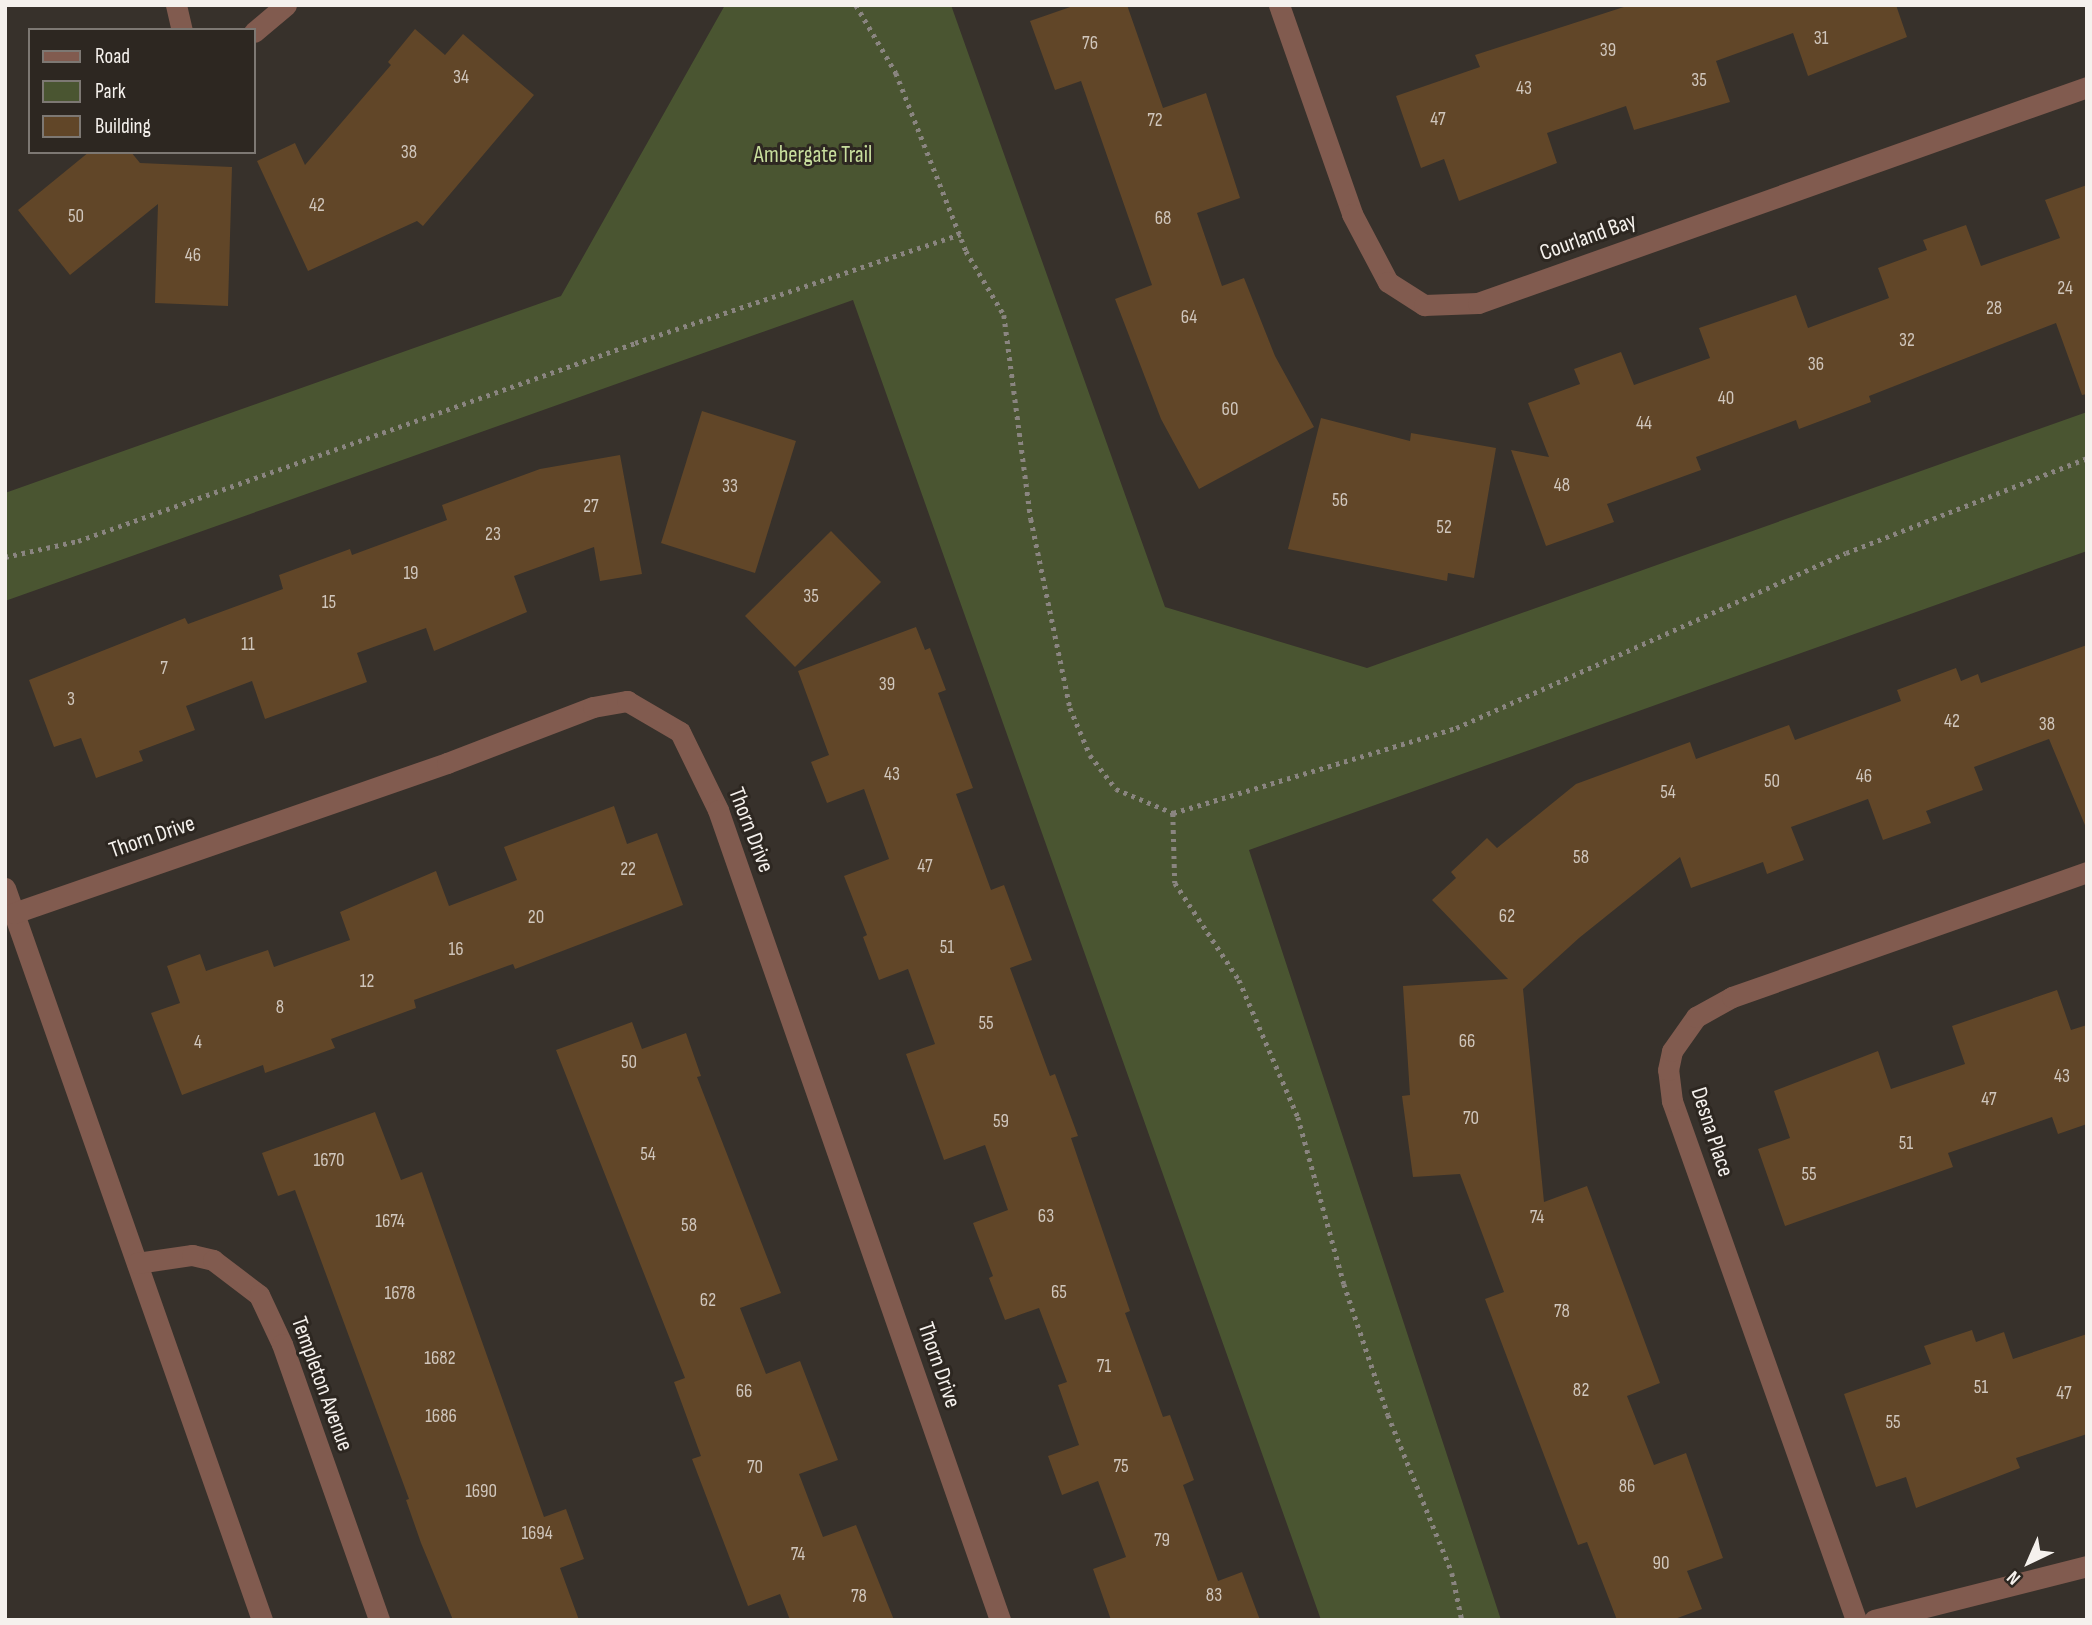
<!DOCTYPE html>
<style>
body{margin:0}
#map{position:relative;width:2092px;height:1625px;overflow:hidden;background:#37312b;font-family:"Sofia Sans Condensed",sans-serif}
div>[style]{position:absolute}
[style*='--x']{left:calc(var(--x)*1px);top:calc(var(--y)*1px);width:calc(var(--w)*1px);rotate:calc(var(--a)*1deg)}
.green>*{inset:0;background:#4a5531}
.building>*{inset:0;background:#614628}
.path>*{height:4.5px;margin-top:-2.25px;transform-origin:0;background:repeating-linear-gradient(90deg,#8a8580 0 3.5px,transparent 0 8.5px)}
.minor>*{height:21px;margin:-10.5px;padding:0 10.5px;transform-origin:10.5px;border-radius:10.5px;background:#815b4f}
span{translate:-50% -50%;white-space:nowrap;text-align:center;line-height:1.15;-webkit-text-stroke:6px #2d2721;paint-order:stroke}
.number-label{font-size:19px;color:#d0c6bc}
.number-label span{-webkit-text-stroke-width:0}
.park-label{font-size:23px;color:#c8de9d}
.street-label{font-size:23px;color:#f5f1ed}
.frame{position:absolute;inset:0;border:7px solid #f5f1ed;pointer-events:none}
.legend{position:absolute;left:28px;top:28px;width:228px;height:126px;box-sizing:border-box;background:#2d2721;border:2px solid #7d7873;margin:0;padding:9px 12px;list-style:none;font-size:21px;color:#f5f1ed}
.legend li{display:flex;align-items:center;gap:14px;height:35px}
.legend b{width:35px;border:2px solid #7d7873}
.north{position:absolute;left:1994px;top:1527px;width:70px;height:70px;-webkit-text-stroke:5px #2d2721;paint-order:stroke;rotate:224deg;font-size:19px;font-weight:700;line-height:28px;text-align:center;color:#f5f1ed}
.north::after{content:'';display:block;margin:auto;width:24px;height:32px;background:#f5f1ed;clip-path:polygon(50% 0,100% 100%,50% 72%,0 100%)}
</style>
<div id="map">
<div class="green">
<div style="clip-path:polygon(725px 5px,951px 5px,1165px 607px,1367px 668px,2087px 412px,2087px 551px,1249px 850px,1501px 1620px,1321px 1620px,853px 300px,5px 601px,5px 493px,561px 296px)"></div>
</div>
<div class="building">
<div style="clip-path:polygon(1076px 5px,1127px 5px,1163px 108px,1206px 93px,1240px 198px,1197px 213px,1222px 286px,1244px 278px,1275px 356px,1314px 427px,1199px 489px,1161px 419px,1115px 299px,1152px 285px,1081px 81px,1055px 90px,1030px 21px)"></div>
<div style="clip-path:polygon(1630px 5px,1896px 5px,1907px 37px,1808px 76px,1793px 33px,1716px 61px,1730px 102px,1634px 130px,1626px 106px,1547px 133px,1557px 163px,1459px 201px,1444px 159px,1421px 168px,1396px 96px,1480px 67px,1475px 55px)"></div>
<div style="clip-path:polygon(415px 29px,445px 55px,463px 34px,534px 95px,423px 226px,417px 221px,308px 271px,257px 161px,295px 143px,305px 165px,391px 65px,388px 62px)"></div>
<div style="clip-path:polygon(89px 152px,131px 152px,140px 163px,232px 167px,228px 306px,155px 303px,158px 204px,70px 275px,18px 210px)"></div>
<div style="clip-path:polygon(2087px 185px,2087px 394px,2082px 395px,2056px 323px,1869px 396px,1871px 402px,1799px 429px,1796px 420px,1696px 457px,1701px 470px,1607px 504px,1614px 522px,1546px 546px,1511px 450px,1549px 457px,1528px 403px,1580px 384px,1574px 369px,1621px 352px,1634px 385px,1710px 358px,1699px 328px,1796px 295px,1808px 328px,1889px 298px,1878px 268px,1927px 250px,1923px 240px,1966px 225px,1981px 266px,2060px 238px,2045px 200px)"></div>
<div style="clip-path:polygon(702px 411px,796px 441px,755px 573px,661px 543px)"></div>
<div style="clip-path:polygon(1321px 418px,1410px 441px,1411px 433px,1496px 448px,1474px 578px,1448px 573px,1447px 581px,1288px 549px)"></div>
<div style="clip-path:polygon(620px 455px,642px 574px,600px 581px,594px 547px,514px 576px,527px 612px,434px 651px,426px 628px,357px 653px,367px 682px,265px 719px,252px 681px,186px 706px,195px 730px,139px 751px,143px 761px,96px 778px,81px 738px,54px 747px,29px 680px,185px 618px,188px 624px,283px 589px,279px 575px,350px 549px,352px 555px,447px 520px,442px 505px,540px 469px)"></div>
<div style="clip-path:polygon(831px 531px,881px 582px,795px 667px,745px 616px)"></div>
<div style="clip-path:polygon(916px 627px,925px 650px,930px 648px,946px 690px,938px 693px,973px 788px,956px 794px,991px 890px,1004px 885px,1032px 960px,1010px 968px,1050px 1076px,1055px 1074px,1078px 1136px,1071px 1138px,1130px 1311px,1125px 1313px,1163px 1417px,1170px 1415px,1194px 1480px,1183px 1485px,1218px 1581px,1242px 1572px,1260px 1620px,1111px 1620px,1093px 1569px,1126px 1557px,1098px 1481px,1062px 1495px,1048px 1456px,1079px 1445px,1058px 1385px,1067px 1382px,1039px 1308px,1005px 1320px,989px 1278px,993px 1276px,973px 1223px,1008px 1210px,985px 1145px,944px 1160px,906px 1054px,935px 1044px,908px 969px,879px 980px,863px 937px,867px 935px,844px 876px,889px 859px,864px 789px,827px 803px,811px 762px,829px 755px,798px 671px)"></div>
<div style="clip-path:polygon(2087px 645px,2087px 830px,2049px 739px,1974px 767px,1983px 790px,1926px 811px,1931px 823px,1883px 840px,1868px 799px,1791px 827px,1804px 860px,1767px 874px,1763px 862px,1691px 888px,1680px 857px,1579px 938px,1523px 989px,1544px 1202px,1587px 1186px,1660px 1383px,1627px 1396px,1654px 1465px,1686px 1453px,1723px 1558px,1687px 1571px,1702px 1609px,1672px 1620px,1617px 1620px,1587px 1542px,1578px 1545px,1485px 1299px,1504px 1292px,1460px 1174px,1413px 1177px,1402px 1096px,1410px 1095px,1403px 986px,1508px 979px,1432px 900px,1456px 878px,1451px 872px,1487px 838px,1497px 848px,1576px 784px,1690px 742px,1696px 759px,1789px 725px,1795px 740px,1901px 701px,1897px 690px,1956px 668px,1961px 681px,1978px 674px,1981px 683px)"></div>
<div style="clip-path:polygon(614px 806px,627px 844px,657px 833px,683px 905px,515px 969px,513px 964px,414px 1000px,416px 1008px,331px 1039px,335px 1048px,265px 1073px,263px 1065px,182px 1095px,151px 1013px,180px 1003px,167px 966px,200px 954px,206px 971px,268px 950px,274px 967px,350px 940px,340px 912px,436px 871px,449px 906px,517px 880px,504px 847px)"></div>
<div style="clip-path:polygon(2057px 990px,2071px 1030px,2087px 1025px,2087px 1124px,2058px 1134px,2052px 1117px,1948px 1153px,1953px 1167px,1785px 1226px,1758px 1149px,1790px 1138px,1774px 1091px,1878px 1051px,1891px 1089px,1965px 1064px,1952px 1026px)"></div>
<div style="clip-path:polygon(632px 1022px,642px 1049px,686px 1033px,701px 1076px,697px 1077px,781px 1293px,740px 1308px,766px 1374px,800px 1361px,838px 1460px,799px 1474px,823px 1537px,856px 1525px,894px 1620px,790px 1620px,780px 1594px,748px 1606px,692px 1459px,701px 1456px,674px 1382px,685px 1378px,556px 1050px)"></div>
<div style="clip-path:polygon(375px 1112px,401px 1180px,422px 1172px,544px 1517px,566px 1509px,584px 1559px,560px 1568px,579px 1620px,453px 1620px,421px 1543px,406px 1500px,409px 1499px,295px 1190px,278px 1196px,262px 1153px)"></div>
<div style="clip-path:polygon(1972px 1330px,1976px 1342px,2004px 1332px,2013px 1359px,2087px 1334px,2087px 1434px,2016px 1458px,2020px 1468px,1916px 1508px,1906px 1477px,1876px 1487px,1844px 1394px,1931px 1364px,1924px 1346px)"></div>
</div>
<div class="path">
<div style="--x:856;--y:5;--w:79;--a:59.5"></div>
<div style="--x:896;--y:73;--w:191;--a:68.5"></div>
<div style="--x:966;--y:251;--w:74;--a:59.3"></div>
<div style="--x:1004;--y:315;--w:206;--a:82.5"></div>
<div style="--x:1031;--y:519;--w:193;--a:78.3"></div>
<div style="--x:1070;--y:708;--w:51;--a:66.9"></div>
<div style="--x:1090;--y:755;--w:43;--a:52.6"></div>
<div style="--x:1116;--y:789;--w:62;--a:22.8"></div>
<div style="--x:1173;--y:813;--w:295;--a:-16.7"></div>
<div style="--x:1456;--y:728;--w:427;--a:-24.2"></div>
<div style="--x:1846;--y:553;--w:259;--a:-21.5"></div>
<div style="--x:5;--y:557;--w:75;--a:-12.4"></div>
<div style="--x:78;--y:541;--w:591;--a:-19.57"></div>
<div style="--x:635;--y:343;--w:343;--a:-18.5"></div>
<div style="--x:1173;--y:813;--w:70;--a:88.4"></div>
<div style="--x:1175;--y:883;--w:116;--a:56.6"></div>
<div style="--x:1239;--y:980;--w:149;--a:66.7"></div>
<div style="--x:1298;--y:1117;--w:173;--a:74.6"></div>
<div style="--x:1344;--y:1284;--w:138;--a:71.4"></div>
<div style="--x:1388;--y:1415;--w:170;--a:67.9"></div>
<div style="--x:1452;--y:1573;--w:48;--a:78"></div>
</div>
<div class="minor">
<div style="--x:176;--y:5;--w:26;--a:77"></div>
<div style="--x:1279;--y:5;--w:221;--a:70.7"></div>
<div style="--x:1352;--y:214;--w:77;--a:62.1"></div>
<div style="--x:1388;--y:282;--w:43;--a:32.6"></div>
<div style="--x:1424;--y:305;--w:54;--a:-2.1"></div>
<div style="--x:1478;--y:303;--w:646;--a:-19.53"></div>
<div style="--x:254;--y:32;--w:42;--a:-40.2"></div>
<div style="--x:5;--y:888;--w:776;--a:70.65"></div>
<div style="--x:14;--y:913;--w:458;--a:-19.1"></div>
<div style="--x:447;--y:763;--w:156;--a:-21"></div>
<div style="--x:593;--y:707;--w:35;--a:-10"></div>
<div style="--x:627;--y:701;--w:61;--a:30.3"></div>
<div style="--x:680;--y:732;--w:87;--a:64"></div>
<div style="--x:718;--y:810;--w:858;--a:70.8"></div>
<div style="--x:137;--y:1263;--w:56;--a:-8.3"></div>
<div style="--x:192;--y:1255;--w:22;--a:13"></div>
<div style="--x:213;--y:1260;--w:58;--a:37.3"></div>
<div style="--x:259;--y:1295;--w:54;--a:64.9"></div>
<div style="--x:282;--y:1344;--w:293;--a:70.6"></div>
<div style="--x:1856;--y:1620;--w:551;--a:-109.52"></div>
<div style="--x:1672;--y:1101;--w:31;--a:-97"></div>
<div style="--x:1668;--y:1070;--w:19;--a:-78"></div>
<div style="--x:1672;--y:1051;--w:42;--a:-54.8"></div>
<div style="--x:1696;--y:1017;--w:41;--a:-29.1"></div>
<div style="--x:1732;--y:997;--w:376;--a:-19.4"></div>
<div style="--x:1874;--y:1620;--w:220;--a:-14.2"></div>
</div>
<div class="number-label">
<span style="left:1821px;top:39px">31</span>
<span style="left:1090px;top:44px">76</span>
<span style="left:1608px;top:51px">39</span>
<span style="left:461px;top:78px">34</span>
<span style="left:1699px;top:81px">35</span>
<span style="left:1524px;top:89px">43</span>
<span style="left:1438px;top:120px">47</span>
<span style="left:1155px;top:121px">72</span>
<span style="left:409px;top:153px">38</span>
<span style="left:317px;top:206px">42</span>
<span style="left:76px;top:217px">50</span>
<span style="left:1163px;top:219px">68</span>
<span style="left:193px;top:256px">46</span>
<span style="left:2065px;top:289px">24</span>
<span style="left:1994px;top:309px">28</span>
<span style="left:1189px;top:318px">64</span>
<span style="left:1907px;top:341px">32</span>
<span style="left:1816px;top:365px">36</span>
<span style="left:1726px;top:399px">40</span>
<span style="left:1230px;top:410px">60</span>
<span style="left:1644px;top:424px">44</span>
<span style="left:1562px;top:486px">48</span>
<span style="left:730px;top:487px">33</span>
<span style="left:1340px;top:501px">56</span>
<span style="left:591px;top:507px">27</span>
<span style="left:1444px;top:528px">52</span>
<span style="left:493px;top:535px">23</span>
<span style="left:411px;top:574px">19</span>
<span style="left:811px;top:597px">35</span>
<span style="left:329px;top:603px">15</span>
<span style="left:248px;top:645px">11</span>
<span style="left:164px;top:669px">7</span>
<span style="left:887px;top:685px">39</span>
<span style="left:71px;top:700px">3</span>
<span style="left:1952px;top:722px">42</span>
<span style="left:2047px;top:725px">38</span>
<span style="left:892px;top:775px">43</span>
<span style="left:1864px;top:777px">46</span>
<span style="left:1772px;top:782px">50</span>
<span style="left:1668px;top:793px">54</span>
<span style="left:1581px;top:858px">58</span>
<span style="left:925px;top:867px">47</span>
<span style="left:628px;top:870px">22</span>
<span style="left:1507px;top:917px">62</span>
<span style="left:536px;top:918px">20</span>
<span style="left:947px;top:948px">51</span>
<span style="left:456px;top:950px">16</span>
<span style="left:367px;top:982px">12</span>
<span style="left:280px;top:1008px">8</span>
<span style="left:986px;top:1024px">55</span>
<span style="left:1467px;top:1042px">66</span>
<span style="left:198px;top:1043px">4</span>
<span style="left:629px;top:1063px">50</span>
<span style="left:2062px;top:1077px">43</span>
<span style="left:1989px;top:1100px">47</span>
<span style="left:1471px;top:1119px">70</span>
<span style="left:1001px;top:1122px">59</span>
<span style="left:1906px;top:1144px">51</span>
<span style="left:648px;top:1155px">54</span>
<span style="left:329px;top:1161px">1670</span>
<span style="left:1809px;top:1175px">55</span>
<span style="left:1046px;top:1217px">63</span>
<span style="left:1537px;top:1218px">74</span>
<span style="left:390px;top:1222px">1674</span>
<span style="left:689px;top:1226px">58</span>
<span style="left:1059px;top:1293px">65</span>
<span style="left:400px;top:1294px">1678</span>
<span style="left:708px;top:1301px">62</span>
<span style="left:1562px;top:1312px">78</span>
<span style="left:440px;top:1359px">1682</span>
<span style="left:1104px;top:1367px">71</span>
<span style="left:1981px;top:1388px">51</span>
<span style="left:1581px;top:1391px">82</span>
<span style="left:744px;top:1392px">66</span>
<span style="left:2064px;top:1394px">47</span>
<span style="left:441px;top:1417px">1686</span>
<span style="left:1893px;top:1423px">55</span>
<span style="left:1121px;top:1467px">75</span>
<span style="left:755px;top:1468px">70</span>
<span style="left:1627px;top:1487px">86</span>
<span style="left:481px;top:1492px">1690</span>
<span style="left:537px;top:1534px">1694</span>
<span style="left:1162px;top:1541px">79</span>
<span style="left:798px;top:1555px">74</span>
<span style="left:1661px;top:1564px">90</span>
<span style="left:1214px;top:1596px">83</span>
<span style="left:859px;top:1597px">78</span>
</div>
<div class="park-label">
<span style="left:813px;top:155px">Ambergate Trail</span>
</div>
<div class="street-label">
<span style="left:1588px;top:237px;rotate:-20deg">Courland Bay</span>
<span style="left:751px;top:830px;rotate:69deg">Thorn Drive</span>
<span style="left:152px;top:837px;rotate:-19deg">Thorn Drive</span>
<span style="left:1712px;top:1132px;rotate:72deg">Desna Place</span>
<span style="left:939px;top:1365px;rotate:71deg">Thorn Drive</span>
<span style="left:322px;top:1384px;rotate:70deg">Templeton Avenue</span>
</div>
<div class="frame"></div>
<ul class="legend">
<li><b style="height:9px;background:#815b4f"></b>Road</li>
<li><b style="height:19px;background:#4a5531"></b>Park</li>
<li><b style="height:19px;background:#614628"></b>Building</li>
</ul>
<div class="north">N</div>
</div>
